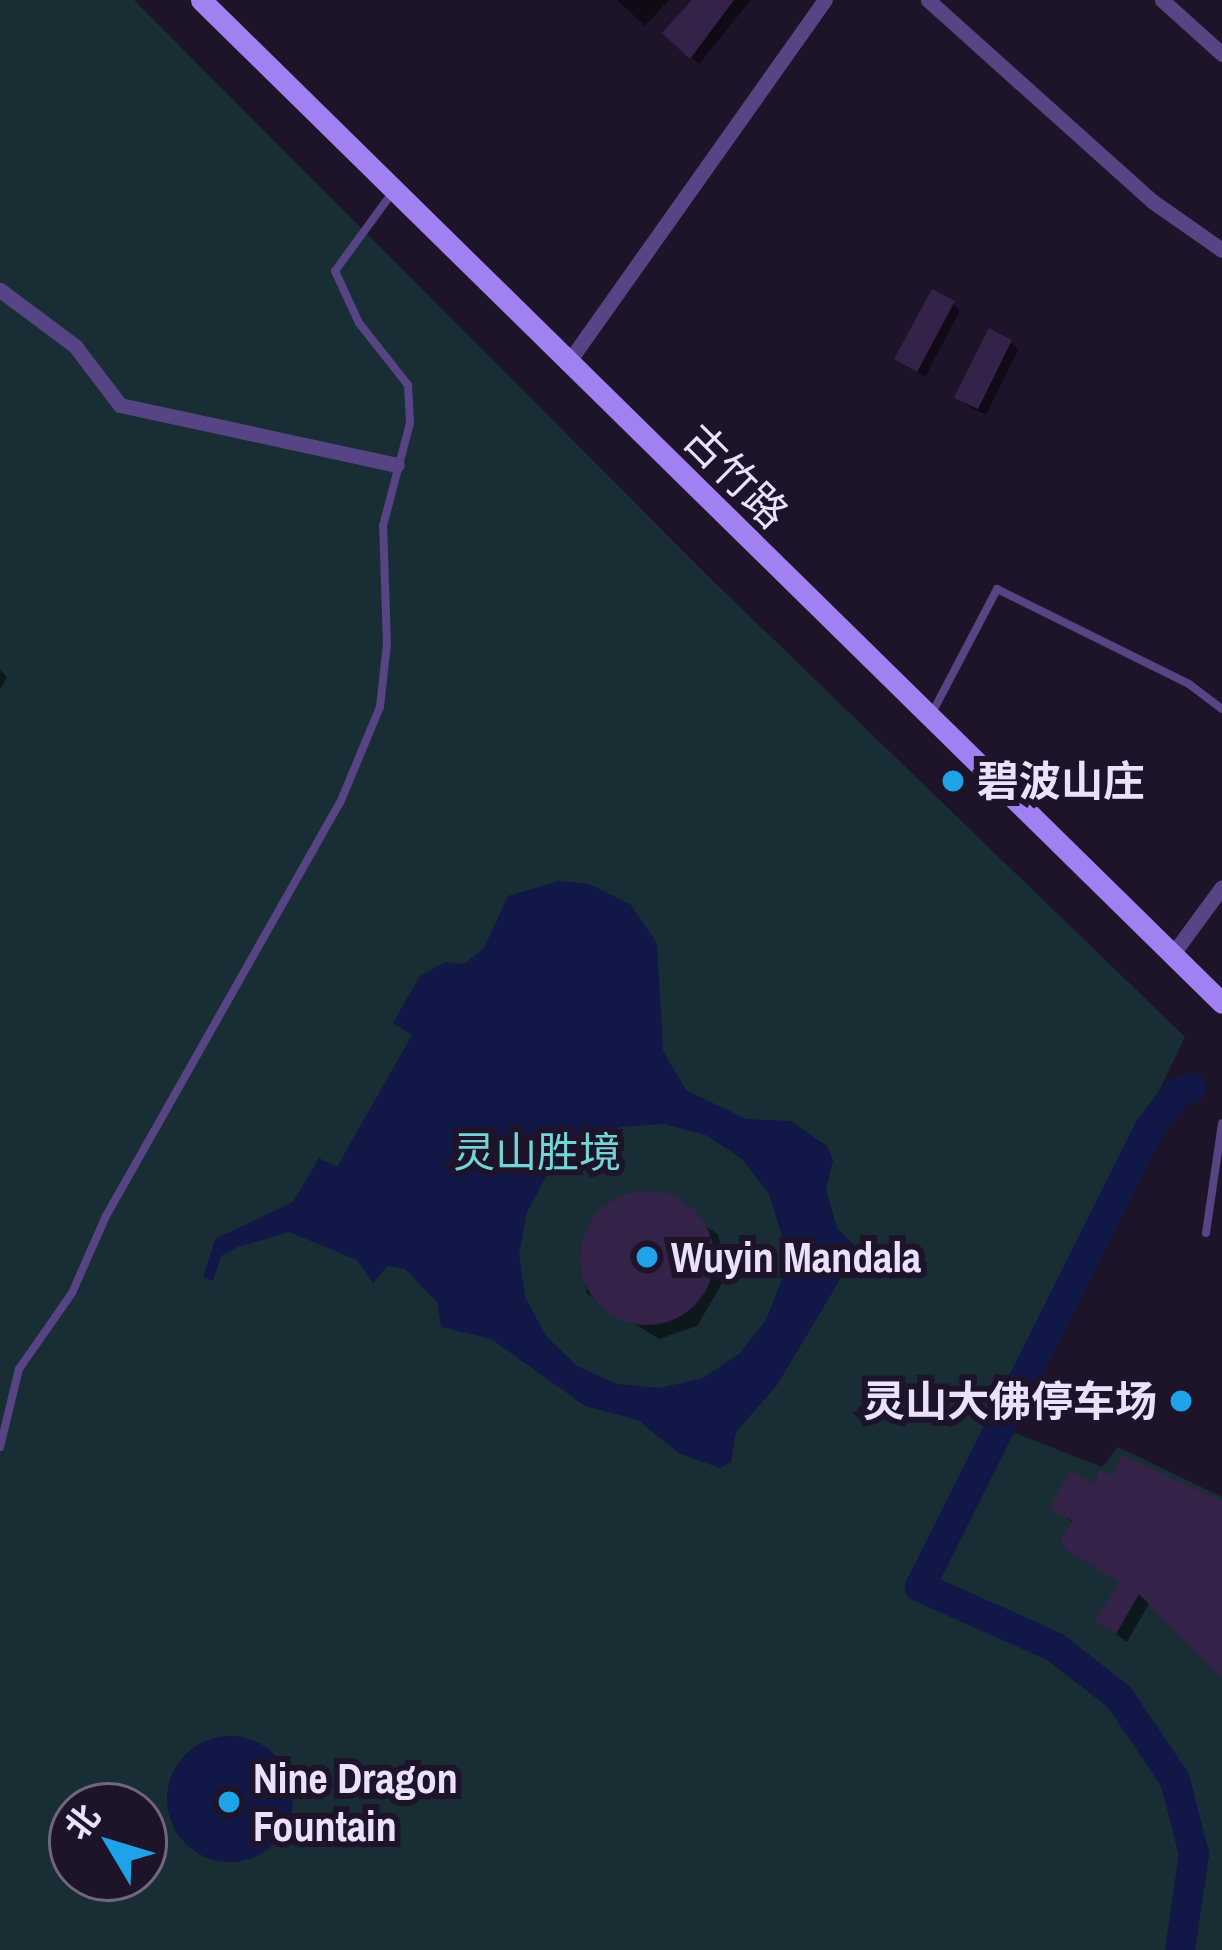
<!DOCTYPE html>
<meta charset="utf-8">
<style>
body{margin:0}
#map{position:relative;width:1222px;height:1950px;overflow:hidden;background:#1e142a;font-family:"Archivo Narrow","Noto Sans SC",sans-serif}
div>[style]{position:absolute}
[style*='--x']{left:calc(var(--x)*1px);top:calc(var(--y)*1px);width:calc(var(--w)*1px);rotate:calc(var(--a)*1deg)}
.green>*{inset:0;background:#182e34}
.water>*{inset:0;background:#111746}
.round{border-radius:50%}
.shadow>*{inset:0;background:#0007}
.river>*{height:30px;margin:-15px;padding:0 15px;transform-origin:15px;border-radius:15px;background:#111746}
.building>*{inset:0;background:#342249}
.service>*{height:8px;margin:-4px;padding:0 4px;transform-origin:4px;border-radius:4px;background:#574484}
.minor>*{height:15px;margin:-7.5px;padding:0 7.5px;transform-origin:7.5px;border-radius:7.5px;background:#574484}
.secondary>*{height:21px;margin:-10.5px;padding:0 10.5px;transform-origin:10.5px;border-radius:10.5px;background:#a181f2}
.dots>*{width:33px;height:33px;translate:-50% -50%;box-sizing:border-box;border:6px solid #1e142a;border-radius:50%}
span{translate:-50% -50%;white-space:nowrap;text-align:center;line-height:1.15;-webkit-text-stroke:12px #1e142a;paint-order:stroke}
.street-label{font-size:42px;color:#ebe1fc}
.poi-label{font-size:42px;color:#ebe1fc;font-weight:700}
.left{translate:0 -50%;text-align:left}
.right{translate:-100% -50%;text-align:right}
.park-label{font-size:42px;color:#72d6d6}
.north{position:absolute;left:48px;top:1782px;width:120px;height:120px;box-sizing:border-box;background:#1e142a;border:3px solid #70667e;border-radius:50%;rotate:308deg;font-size:33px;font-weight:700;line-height:48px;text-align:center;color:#ebe1fc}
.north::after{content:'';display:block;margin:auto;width:42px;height:54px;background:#20a2e8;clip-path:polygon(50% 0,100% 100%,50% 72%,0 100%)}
</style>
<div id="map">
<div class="green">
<div style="clip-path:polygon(evenodd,0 0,134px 0,714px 582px,1185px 1037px,997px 1426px,1102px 1467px,1118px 1447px,1222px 1497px,1222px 1950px,0 1950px,0 0,72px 1806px,144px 1806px,144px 1878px,72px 1878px,72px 1806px)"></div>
</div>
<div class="water">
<div style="clip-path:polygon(evenodd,559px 881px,589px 884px,631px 905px,657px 943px,663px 1051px,686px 1090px,746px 1119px,791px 1121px,827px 1146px,833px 1161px,826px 1189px,837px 1228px,855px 1246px,850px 1263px,777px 1385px,736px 1432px,731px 1462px,720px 1468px,680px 1454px,638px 1420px,585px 1406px,491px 1339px,441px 1327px,437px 1302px,405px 1269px,388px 1266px,373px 1283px,357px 1260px,289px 1232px,238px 1247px,221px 1256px,213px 1281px,203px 1277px,215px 1239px,293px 1202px,319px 1158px,337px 1167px,412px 1035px,393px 1023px,420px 976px,445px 962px,464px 964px,484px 948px,508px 896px,559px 881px,664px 1124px,706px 1135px,742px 1159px,769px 1194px,782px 1236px,782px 1279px,766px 1320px,739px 1354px,703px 1378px,660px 1388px,617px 1384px,577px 1366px,546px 1336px,525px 1297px,519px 1254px,527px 1212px,548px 1173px,581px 1144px,621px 1127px,664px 1124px)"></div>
<div class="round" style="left:167px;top:1736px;width:126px;height:126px"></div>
</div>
<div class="shadow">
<div style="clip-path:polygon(617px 0,669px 0,645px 26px)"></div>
<div style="clip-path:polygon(696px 0,751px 0,699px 64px,666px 33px)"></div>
<div style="clip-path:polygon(953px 303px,960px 311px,925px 377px,906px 366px,898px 359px)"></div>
<div style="clip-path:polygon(1011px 342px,1018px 350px,986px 415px,966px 405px,958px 397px)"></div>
<div style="clip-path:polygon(0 670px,7px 677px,0 690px)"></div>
<div style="clip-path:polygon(646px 1190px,718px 1234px,727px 1275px,697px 1326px,659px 1339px,587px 1294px,580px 1252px,607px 1205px)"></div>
<div style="clip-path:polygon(1095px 1487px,1222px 1505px,1222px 1673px,1150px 1602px,1127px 1642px,1099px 1622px,1122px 1584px,1074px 1552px,1074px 1524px,1053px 1507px)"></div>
</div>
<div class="river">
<div style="--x:1180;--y:1950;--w:97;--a:-81.7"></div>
<div style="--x:1194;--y:1854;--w:76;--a:-104.4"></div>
<div style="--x:1175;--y:1780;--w:100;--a:-124"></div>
<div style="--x:1119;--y:1697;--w:81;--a:-142"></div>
<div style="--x:1055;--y:1647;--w:148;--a:-156"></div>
<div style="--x:920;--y:1587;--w:512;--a:-63.43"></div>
<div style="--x:1149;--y:1129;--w:46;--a:-52.1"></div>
<div style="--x:1177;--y:1093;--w:15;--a:-20"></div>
</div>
<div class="building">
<div style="clip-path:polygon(692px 0,734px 0,690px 59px,662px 33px)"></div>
<div style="clip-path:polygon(932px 289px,955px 301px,917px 372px,894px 359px)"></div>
<div style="clip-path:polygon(989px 328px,1012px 340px,978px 409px,954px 398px)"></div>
<div class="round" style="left:580px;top:1191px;width:134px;height:134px"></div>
<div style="clip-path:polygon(1122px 1455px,1222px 1501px,1222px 1678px,1139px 1594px,1116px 1634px,1095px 1622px,1119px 1582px,1070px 1553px,1060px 1542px,1072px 1521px,1050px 1508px,1069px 1471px,1094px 1483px,1100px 1470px,1113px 1476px)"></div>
</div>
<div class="service">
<div style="--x:932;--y:713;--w:140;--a:-62.3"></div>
<div style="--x:997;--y:589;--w:214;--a:26.3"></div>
<div style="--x:1189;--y:684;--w:41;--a:37.1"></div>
<div style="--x:1206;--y:1233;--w:111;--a:-81.7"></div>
<div style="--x:0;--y:1447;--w:80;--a:-76.3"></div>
<div style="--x:19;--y:1369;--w:93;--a:-55.1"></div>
<div style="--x:72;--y:1293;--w:84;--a:-66.2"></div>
<div style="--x:106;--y:1216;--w:475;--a:-60.5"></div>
<div style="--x:340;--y:803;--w:104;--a:-67.4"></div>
<div style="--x:380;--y:707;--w:63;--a:-83.7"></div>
<div style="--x:387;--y:644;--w:118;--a:-91.9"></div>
<div style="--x:383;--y:526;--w:106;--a:-75.3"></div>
<div style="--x:410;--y:423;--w:38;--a:-93"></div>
<div style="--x:408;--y:385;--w:79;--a:-128.3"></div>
<div style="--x:359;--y:323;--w:57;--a:-114.8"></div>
<div style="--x:335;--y:271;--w:97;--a:-53.8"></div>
</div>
<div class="minor">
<div style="--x:928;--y:0;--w:301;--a:41.9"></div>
<div style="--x:1152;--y:201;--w:85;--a:35"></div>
<div style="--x:1162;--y:0;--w:81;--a:42"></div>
<div style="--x:0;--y:290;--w:94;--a:36.7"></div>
<div style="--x:75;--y:346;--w:74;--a:52.7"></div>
<div style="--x:120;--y:405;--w:283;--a:12.2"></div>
<div style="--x:567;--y:364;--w:446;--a:-54.7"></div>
<div style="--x:1172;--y:955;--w:84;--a:-53.7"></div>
</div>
<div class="secondary">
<div style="--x:201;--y:0;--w:1431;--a:44.49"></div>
</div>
<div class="dots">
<div style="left:953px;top:781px;background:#20a2e8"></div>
<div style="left:647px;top:1257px;background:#20a2e8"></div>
<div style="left:1181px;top:1401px;background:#20a2e8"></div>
<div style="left:229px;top:1802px;background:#20a2e8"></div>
</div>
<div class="street-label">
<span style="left:736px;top:476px;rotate:45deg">古竹路</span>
</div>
<div class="poi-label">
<span class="left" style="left:977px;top:781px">碧波山庄</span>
<span class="left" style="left:671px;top:1257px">Wuyin Mandala</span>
<span class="right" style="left:1157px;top:1401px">灵山大佛停车场</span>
<span class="left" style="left:253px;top:1802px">Nine Dragon<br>Fountain</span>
</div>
<div class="park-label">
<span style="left:537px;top:1152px">灵山胜境</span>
</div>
<div class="north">北</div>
</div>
